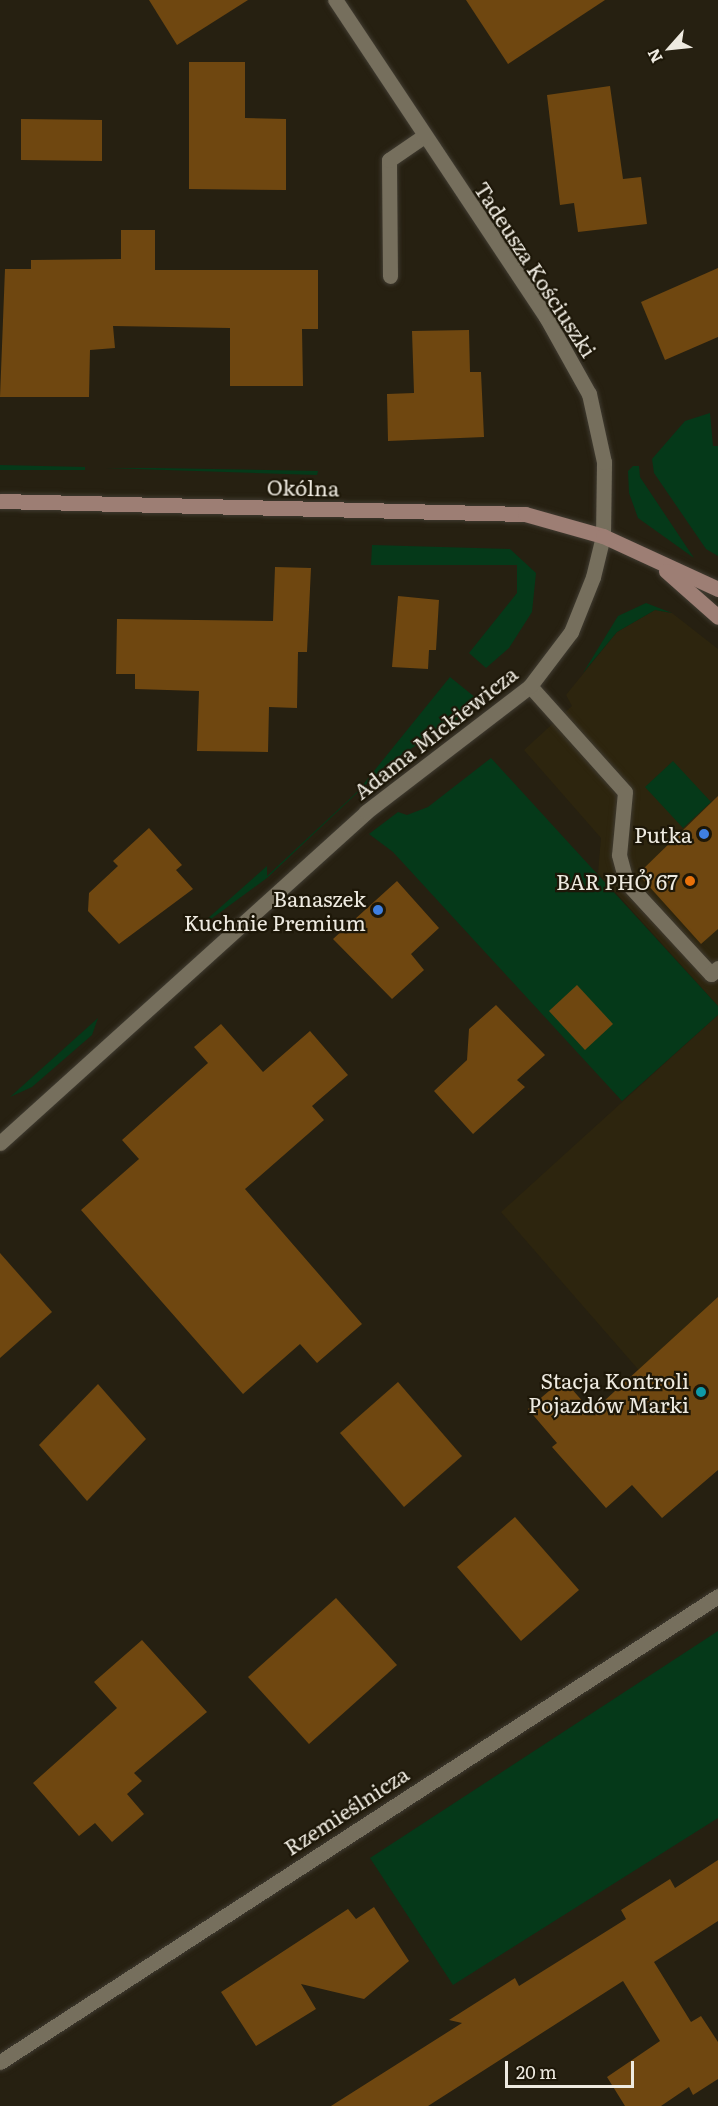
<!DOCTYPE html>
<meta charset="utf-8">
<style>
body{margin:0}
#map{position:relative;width:718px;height:2106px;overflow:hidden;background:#262011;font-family:Literata,serif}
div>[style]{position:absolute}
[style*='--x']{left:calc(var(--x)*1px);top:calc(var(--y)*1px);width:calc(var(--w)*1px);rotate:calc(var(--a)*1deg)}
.built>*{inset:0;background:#2d250e}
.green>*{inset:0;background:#053919}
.building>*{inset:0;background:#6f4710}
.roads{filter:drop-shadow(0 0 2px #403b31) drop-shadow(0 0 2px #403b31)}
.lane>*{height:15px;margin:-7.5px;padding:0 7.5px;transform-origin:7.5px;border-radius:7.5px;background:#766f5d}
.street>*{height:15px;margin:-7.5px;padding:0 7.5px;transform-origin:7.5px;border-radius:7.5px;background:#766f5d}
.secondary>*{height:15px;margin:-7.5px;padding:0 7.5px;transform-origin:7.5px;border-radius:7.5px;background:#9d7e74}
.dots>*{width:16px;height:16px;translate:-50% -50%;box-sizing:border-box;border:3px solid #1d1708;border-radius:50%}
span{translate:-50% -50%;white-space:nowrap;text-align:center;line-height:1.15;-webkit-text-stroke:4.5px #1d1708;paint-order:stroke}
.street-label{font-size:21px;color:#eeeae0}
.poi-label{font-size:21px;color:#eeeae0}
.right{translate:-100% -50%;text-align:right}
.north{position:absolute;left:640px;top:18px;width:60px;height:60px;-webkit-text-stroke:4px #1d1708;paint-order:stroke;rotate:243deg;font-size:16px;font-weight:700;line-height:24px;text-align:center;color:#eeeae0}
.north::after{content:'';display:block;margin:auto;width:21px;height:27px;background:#eeeae0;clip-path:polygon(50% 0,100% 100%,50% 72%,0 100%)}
.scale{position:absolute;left:505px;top:2061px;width:129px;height:27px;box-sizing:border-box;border:3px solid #eeeae0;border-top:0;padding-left:8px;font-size:18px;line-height:21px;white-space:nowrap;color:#eeeae0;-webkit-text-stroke:4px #1d1708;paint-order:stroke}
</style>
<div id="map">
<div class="built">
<div style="clip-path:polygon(655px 610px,672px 613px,718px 649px,718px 1006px,598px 873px,601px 838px,524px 750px,572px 706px,566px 695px,617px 632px)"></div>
<div style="clip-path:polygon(718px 1015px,718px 1461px,501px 1212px)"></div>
</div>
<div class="green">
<div style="clip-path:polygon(710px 413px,713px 446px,718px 446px,718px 556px,706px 549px,654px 473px,652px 459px,685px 421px)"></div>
<div style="clip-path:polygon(0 465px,85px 467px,85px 470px,0 470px)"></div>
<div style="clip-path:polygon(633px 466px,639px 466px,640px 477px,694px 558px,638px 518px,629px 493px,628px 471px)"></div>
<div style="clip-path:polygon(106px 468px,156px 468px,318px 471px,317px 475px)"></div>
<div style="clip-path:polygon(372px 545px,510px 549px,536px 573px,532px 612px,509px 648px,486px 668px,469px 653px,517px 593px,517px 565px,371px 565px)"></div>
<div style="clip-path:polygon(646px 603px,672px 613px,655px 610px,617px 632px,583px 673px,618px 616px)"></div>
<div style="clip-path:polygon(450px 677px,476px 698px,472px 710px,390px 762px,267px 878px,188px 936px,267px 866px,267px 876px,357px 792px)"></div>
<div style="clip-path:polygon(491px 758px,718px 1006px,718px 1015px,622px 1101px,393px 852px,369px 834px,398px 812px,407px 815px,428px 807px)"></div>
<div style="clip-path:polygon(673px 761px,711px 802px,683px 828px,645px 787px)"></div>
<div style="clip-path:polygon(98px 1018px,92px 1035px,32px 1087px,10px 1097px)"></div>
<div style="clip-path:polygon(718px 1631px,718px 1818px,453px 1985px,370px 1858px)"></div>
</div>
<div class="building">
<div style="clip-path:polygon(149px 0,248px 0,177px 45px)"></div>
<div style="clip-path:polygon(466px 0,605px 0,508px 64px)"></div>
<div style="clip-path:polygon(189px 62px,245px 62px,245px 118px,286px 119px,286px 190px,189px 189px)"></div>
<div style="clip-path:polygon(610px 86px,623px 179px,641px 177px,647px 224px,578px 232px,574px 203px,560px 205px,547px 95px)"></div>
<div style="clip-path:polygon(21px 119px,102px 120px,102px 161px,21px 160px)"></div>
<div style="clip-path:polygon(121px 230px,155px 230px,155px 270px,318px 270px,318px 329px,302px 329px,303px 386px,230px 386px,230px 328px,113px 326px,115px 348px,90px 350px,89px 397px,0 397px,5px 269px,31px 269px,31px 260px,121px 259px)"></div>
<div style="clip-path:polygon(718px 268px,718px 337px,665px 360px,641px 302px)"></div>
<div style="clip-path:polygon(469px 330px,470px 372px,481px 372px,484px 437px,388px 441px,387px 394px,414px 393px,412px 331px)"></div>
<div style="clip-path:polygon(275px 567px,311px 568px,307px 652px,298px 652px,297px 708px,269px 707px,268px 752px,197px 751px,199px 691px,135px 689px,135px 674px,116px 674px,117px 619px,273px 621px)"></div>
<div style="clip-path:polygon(398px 596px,439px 600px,436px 650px,429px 650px,428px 669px,392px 667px)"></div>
<div style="clip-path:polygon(718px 796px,718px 929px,701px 944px,638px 874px)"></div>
<div style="clip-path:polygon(149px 828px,182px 865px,176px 870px,193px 889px,119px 944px,88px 911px,89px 893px,118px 866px,113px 861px)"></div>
<div style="clip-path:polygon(397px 881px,439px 928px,411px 954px,424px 970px,392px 999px,333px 939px)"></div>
<div style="clip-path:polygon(577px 985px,613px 1024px,585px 1050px,549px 1011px)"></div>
<div style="clip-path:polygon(496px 1005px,545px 1055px,517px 1080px,525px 1087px,473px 1134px,434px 1091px,467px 1060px,469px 1029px)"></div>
<div style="clip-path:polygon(221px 1024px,263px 1072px,310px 1031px,348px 1075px,312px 1106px,324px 1120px,245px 1189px,362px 1324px,317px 1363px,300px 1344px,243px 1394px,81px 1210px,139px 1159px,122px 1140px,208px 1063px,194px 1047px)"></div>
<div style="clip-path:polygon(0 1253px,52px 1312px,0 1358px)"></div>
<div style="clip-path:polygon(718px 1297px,718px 1470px,662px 1518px,632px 1485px,606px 1508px,552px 1447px,557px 1443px,528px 1409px,563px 1379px,592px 1412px)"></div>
<div style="clip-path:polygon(398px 1382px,462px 1456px,404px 1507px,340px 1433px)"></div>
<div style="clip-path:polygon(98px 1384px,146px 1439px,87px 1501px,39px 1445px)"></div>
<div style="clip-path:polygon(515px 1517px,579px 1590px,521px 1641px,457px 1567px)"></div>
<div style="clip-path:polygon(336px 1598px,397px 1665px,309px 1744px,248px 1677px)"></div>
<div style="clip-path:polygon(142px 1640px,207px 1712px,134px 1773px,142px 1781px,127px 1794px,144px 1814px,112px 1842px,95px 1823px,79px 1836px,33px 1783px,117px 1708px,94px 1682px)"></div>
<div style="clip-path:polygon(718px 1860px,718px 1921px,654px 1962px,691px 2022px,701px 2016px,718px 2042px,718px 2079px,693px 2095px,689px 2087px,661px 2106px,625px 2106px,607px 2077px,660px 2041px,623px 1981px,428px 2106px,331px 2106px,462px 2023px,449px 2020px,515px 1978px,519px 1986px,626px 1919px,621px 1910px,670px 1879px,675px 1888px)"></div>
<div style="clip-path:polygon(374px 1907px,409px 1961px,364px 1999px,301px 1984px,316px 2009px,256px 2046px,221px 1992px,348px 1909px,356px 1919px)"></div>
</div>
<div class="roads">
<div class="lane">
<div style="--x:390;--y:276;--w:116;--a:-90.5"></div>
<div style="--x:389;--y:160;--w:42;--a:-34.4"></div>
<div style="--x:530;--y:686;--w:142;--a:48.1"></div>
<div style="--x:625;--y:792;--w:63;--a:95.4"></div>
<div style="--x:619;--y:855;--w:28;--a:75"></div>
<div style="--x:626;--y:882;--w:125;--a:47.3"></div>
<div style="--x:711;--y:974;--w:9;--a:-41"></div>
</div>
<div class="street">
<div style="--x:0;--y:1143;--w:493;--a:-42.1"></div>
<div style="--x:366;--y:812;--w:207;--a:-37.5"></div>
<div style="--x:530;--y:686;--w:68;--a:-52.8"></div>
<div style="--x:571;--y:632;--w:59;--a:-68.2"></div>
<div style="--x:593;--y:577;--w:42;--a:-76.3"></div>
<div style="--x:603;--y:536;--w:74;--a:-89.2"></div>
<div style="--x:604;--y:462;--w:70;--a:-102.4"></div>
<div style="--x:589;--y:394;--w:88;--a:-119.2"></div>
<div style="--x:546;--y:317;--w:381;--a:-123.6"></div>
<div style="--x:0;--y:2062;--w:856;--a:-32.98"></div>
</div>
<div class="secondary">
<div style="--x:0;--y:501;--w:525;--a:1.42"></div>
<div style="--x:525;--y:514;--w:81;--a:15.8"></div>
<div style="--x:603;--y:536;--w:127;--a:24.7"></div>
<div style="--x:666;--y:571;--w:69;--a:41.5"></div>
</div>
</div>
<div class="dots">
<div style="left:704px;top:834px;background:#3f7fe0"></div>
<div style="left:690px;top:881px;background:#e8710a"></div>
<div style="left:378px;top:910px;background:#3f7fe0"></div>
<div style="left:701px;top:1392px;background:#0f9aa8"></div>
</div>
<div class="street-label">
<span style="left:536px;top:269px;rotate:57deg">Tadeusza Kościuszki</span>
<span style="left:303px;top:487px;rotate:1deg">Okólna</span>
<span style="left:435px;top:732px;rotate:-38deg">Adama Mickiewicza</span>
<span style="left:346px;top:1810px;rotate:-33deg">Rzemieślnicza</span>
</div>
<div class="poi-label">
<span class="right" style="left:692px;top:834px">Putka</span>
<span class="right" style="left:678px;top:881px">BAR PHỞ 67</span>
<span class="right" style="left:366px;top:910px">Banaszek<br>Kuchnie Premium</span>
<span class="right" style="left:689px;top:1392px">Stacja Kontroli<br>Pojazdów Marki</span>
</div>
<div class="north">N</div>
<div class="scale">20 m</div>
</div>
